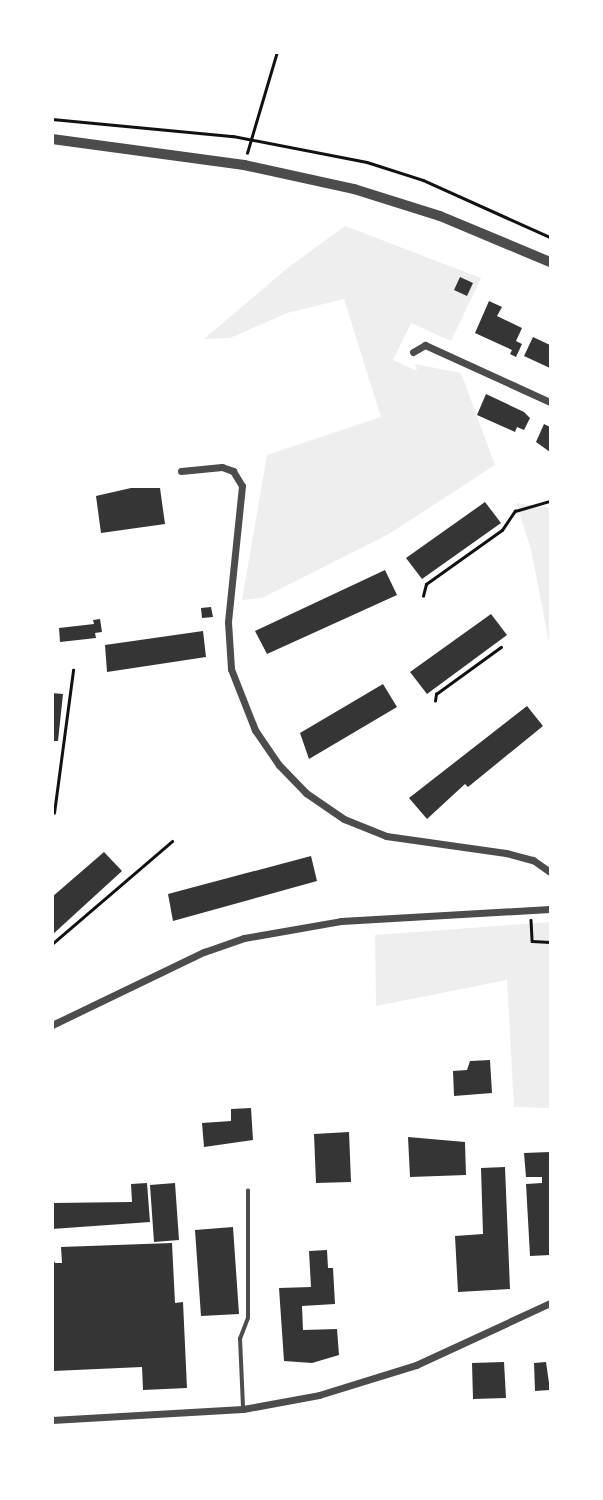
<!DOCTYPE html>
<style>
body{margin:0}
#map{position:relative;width:603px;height:1500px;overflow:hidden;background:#fff;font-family:"IBM Plex Serif",serif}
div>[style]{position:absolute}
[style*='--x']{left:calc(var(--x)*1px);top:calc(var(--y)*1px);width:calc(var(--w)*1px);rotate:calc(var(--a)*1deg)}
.green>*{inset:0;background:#eee}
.building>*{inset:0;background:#353535}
.path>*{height:2.5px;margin:-1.25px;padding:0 1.25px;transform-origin:1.25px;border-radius:1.25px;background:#111}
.service>*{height:3.5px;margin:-1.75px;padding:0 1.75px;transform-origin:1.75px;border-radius:1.75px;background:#4c4c4c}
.minor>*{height:7px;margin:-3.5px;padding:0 3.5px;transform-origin:3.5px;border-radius:3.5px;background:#4c4c4c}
.tertiary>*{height:10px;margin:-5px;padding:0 5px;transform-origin:5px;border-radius:5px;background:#4c4c4c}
span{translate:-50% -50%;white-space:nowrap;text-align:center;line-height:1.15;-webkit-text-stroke:6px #fff;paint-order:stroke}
.frame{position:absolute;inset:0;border:54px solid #fff;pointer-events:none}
</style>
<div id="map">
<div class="green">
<div style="clip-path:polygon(345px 226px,481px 278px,451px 341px,411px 323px,393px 360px,417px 371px,415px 364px,461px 373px,495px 465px,389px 534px,262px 598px,242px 600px,267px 455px,381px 417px,344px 299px,287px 313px,230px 338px,204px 339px,290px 266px)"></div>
<div style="clip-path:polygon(516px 503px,550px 508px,550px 648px,531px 549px)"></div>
<div style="clip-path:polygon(550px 922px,550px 1108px,514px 1107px,507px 980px,376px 1006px,375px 935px)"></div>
</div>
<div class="building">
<div style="clip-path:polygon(460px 277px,473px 283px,467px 296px,454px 290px)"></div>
<div style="clip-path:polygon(489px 301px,502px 307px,497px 316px,522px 328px,516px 341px,522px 344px,516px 357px,510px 354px,512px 350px,475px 333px)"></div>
<div style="clip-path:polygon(533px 337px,550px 345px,550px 368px,524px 356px)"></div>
<div style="clip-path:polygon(486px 394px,524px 412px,530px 418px,524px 430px,517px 427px,515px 432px,477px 415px)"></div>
<div style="clip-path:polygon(544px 424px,550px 427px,550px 452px,536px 442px)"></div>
<div style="clip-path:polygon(131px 488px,160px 488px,165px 524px,101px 533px,96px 496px)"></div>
<div style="clip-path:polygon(485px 502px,501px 523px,422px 579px,406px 558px)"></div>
<div style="clip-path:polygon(385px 570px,397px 595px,267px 654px,255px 631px)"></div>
<div style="clip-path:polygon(211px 607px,213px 617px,202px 618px,201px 608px)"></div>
<div style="clip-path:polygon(491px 614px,507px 635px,427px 694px,410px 672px)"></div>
<div style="clip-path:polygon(100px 619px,102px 632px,95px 633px,96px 638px,60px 642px,59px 628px,94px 624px,93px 620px)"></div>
<div style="clip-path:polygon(203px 631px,206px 657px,107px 672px,105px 645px)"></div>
<div style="clip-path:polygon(383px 684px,397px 707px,309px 759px,300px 733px)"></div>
<div style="clip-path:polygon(52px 693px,63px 694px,58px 741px,52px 741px)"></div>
<div style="clip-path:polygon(527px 706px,543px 726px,468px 787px,465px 784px,427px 819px,409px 798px)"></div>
<div style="clip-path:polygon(104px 852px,122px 871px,52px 935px,52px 897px)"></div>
<div style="clip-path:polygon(311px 856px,317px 881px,173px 921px,168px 894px)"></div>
<div style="clip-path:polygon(490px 1060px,492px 1093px,454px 1096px,453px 1071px,467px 1070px,470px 1061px)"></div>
<div style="clip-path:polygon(251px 1108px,253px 1140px,204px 1147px,202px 1123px,231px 1121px,231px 1109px)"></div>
<div style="clip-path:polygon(349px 1132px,351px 1182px,316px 1183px,314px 1134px)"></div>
<div style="clip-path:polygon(408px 1137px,465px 1142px,466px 1175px,410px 1177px)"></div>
<div style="clip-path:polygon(550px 1152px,550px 1255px,530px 1256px,526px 1184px,542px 1183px,542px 1177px,526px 1177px,524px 1153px)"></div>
<div style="clip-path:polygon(505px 1167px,510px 1289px,458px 1292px,455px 1236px,483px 1234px,481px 1168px)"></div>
<div style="clip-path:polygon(147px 1183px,150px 1222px,52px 1229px,52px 1203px,132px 1202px,131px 1184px)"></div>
<div style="clip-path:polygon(175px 1183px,179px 1240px,154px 1242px,150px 1185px)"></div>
<div style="clip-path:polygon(233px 1227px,239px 1314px,201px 1316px,195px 1230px)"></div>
<div style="clip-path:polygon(172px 1243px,175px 1303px,183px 1302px,187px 1388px,143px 1390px,142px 1367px,53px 1371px,52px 1257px,55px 1263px,62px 1263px,61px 1247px)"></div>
<div style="clip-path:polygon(327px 1250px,328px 1268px,333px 1268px,335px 1304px,302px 1306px,303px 1330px,337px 1329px,339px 1355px,312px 1363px,284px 1361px,279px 1288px,311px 1287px,309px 1251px)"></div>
<div style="clip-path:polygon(504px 1362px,506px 1398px,473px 1399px,472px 1363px)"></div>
<div style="clip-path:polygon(546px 1362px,550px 1390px,535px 1391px,534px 1363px)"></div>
</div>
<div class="path">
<div style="--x:52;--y:119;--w:182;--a:5.4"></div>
<div style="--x:233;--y:136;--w:136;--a:11"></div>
<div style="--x:367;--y:162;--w:59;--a:17.8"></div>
<div style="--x:423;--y:180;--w:139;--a:24.2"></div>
<div style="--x:247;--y:153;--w:105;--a:-73.5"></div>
<div style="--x:423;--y:596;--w:12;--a:-76"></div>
<div style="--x:426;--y:584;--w:93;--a:-35.4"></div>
<div style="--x:502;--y:530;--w:23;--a:-56"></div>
<div style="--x:515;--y:511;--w:36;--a:-16"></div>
<div style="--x:435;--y:701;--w:7;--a:-82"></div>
<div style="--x:436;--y:694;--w:80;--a:-35.9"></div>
<div style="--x:54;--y:813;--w:144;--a:-82.4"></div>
<div style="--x:531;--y:920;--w:21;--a:87"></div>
<div style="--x:532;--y:941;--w:18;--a:3"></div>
<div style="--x:52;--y:944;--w:158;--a:-40.6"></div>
</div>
<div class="service">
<div style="--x:243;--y:1407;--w:68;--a:-92.5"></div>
<div style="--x:240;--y:1339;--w:22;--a:-69"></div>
<div style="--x:248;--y:1318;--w:127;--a:-90"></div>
</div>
<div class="minor">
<div style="--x:413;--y:352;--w:14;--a:-30"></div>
<div style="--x:425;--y:345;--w:137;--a:24.5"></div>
<div style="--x:181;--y:471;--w:41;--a:-5.6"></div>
<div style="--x:222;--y:467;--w:12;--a:20"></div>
<div style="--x:233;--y:471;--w:17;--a:59"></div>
<div style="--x:242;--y:486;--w:137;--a:95.9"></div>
<div style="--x:228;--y:622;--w:47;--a:86.3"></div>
<div style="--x:231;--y:669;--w:66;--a:68.5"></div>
<div style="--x:255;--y:730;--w:42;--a:55.6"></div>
<div style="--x:279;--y:765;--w:39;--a:46"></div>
<div style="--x:306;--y:793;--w:46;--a:34.4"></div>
<div style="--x:344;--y:819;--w:45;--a:22"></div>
<div style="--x:386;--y:836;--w:121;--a:8.1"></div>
<div style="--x:506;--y:853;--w:28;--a:15"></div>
<div style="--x:533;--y:860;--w:21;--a:35"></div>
<div style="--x:52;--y:1025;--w:169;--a:-25.7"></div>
<div style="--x:204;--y:952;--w:42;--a:-19.3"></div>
<div style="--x:244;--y:938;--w:98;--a:-9.9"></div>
<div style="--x:341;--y:921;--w:209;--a:-3.3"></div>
<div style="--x:52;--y:1420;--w:191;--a:-3.3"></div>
<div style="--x:243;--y:1409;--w:77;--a:-10.4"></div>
<div style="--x:319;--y:1395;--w:102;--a:-17.2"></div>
<div style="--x:416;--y:1365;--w:148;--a:-24.8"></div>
</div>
<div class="tertiary">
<div style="--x:52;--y:139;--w:194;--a:7.7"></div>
<div style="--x:244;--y:165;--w:113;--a:12.3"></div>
<div style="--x:354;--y:189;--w:90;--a:17.4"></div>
<div style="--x:440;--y:216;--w:119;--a:22.7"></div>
</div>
<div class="frame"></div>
</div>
